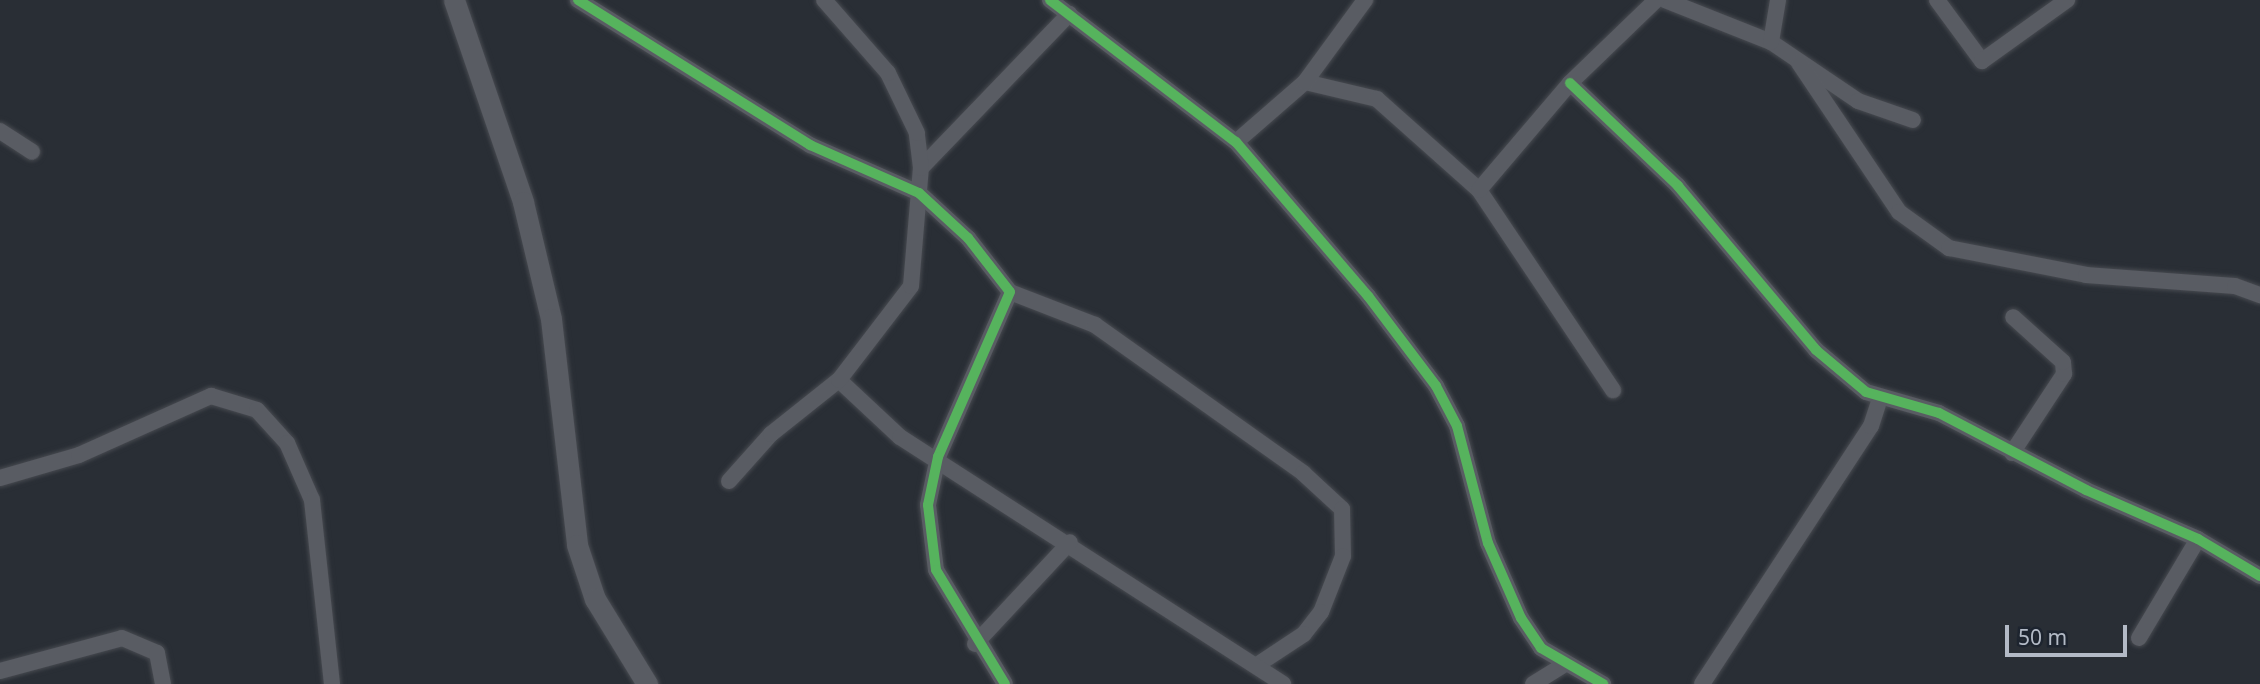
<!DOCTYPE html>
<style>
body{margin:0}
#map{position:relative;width:2260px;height:684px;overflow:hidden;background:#292e35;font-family:"Noto Sans",sans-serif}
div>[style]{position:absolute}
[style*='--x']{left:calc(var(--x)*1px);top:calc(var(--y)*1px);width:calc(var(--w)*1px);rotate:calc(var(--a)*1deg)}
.roads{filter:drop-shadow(0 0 2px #474a50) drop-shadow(0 0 2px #474a50)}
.minor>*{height:16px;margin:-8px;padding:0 8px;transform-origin:8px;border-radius:8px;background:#595c63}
.tertiary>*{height:21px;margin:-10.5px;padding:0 10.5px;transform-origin:10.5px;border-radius:10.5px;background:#595c63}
.cycleway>*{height:10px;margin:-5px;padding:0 5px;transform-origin:5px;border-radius:5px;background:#56b35d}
span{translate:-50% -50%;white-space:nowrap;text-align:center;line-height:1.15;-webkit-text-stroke:5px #1d242f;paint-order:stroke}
.scale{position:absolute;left:2005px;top:625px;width:122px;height:32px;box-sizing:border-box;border:4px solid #b3bac6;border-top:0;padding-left:9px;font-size:21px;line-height:24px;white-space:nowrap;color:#b3bac6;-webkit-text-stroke:5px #1d242f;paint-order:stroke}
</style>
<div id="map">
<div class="roads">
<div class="minor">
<div style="--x:578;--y:0;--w:274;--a:32"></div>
<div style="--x:810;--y:145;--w:119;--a:23.8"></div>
<div style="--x:919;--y:193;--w:67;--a:42.6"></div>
<div style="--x:968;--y:238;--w:68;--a:52.1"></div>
<div style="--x:1010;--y:292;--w:180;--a:113.6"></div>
<div style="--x:938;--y:457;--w:49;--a:101.8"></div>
<div style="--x:928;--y:505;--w:65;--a:83"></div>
<div style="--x:936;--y:570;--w:133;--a:58.8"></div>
<div style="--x:1050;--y:0;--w:234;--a:37.4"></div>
<div style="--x:1236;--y:142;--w:203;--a:49.4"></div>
<div style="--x:1368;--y:296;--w:113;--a:52.9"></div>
<div style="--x:1436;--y:386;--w:45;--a:62.3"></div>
<div style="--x:1457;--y:426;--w:121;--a:75.2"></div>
<div style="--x:1488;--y:543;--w:82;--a:66.3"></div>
<div style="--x:1521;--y:618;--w:36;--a:56"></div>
<div style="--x:1541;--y:648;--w:72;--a:30.1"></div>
<div style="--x:1665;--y:0;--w:114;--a:21.6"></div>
<div style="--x:1771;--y:42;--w:105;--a:34.1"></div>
<div style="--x:1858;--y:101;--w:58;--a:19.1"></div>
<div style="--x:1937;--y:0;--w:76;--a:53.6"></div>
<div style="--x:1982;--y:61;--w:105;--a:-35.7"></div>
<div style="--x:1771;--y:42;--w:43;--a:-80.5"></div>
<div style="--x:1799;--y:63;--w:179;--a:56.1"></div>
<div style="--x:1899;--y:212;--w:62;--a:35.8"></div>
<div style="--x:1949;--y:248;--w:140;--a:11.1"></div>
<div style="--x:2086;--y:275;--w:149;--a:4.2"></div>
<div style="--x:2235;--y:286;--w:27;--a:20"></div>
<div style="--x:1305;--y:82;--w:74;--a:13.3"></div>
<div style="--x:1377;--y:99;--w:137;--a:41.7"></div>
<div style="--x:1479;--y:190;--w:241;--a:56.2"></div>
<div style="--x:1570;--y:83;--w:149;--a:43.6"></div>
<div style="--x:1678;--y:186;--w:214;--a:49.9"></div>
<div style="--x:1816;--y:350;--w:65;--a:40"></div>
<div style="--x:1866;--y:392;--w:76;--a:16"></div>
<div style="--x:1939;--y:413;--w:166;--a:27.6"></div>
<div style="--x:2086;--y:490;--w:122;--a:23.6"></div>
<div style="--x:2198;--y:539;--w:72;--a:30.8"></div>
<div style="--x:0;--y:131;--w:38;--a:33"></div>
<div style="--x:1236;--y:142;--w:91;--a:-41"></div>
<div style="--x:1305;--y:82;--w:102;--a:-53.8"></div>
<div style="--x:921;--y:168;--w:214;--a:-46.1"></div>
<div style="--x:1479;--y:190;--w:140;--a:-49.6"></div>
<div style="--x:1570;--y:83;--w:120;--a:-44"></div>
<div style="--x:1010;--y:292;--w:91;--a:21.2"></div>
<div style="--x:1095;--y:325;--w:255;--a:35.4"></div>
<div style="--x:1303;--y:473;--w:53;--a:42.7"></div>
<div style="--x:1342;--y:509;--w:47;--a:88.8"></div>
<div style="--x:1343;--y:556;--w:60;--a:111.4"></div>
<div style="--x:1321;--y:612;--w:28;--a:128"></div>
<div style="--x:1304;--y:634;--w:56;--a:146.6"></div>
<div style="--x:839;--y:380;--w:83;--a:43.1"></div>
<div style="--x:900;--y:437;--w:456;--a:32.8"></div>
<div style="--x:2012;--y:453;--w:95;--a:-56.6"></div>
<div style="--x:2064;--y:374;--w:12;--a:-95"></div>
<div style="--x:2063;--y:362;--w:67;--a:-138"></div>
<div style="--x:0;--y:478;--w:82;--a:-16.2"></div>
<div style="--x:79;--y:455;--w:145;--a:-24.1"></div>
<div style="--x:211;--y:396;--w:48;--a:16.9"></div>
<div style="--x:257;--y:410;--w:45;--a:47.7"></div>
<div style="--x:287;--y:443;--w:62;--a:66.3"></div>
<div style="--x:312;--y:500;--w:185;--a:83.8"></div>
<div style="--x:729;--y:481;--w:63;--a:-48.2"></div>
<div style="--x:771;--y:434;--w:87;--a:-38.5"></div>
<div style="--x:839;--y:380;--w:118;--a:-52.5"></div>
<div style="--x:911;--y:286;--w:118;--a:-85.2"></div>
<div style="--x:921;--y:168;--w:35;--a:-97"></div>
<div style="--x:917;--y:133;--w:67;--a:-115.8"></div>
<div style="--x:888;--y:73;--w:97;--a:-131.2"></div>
<div style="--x:2139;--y:638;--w:115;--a:-59.2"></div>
<div style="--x:975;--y:644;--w:139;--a:-47"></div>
<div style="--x:0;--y:671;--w:126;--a:-15.1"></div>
<div style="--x:122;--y:638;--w:38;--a:23"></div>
<div style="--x:157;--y:653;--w:32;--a:79"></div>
<div style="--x:1533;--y:684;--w:36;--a:-32"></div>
<div style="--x:1702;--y:684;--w:308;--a:-56.8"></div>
<div style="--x:1871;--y:426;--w:28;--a:-72"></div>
</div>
<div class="tertiary">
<div style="--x:454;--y:0;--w:213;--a:71.1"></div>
<div style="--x:523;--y:202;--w:120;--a:76.5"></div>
<div style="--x:551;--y:319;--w:227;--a:83.4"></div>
<div style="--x:577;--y:545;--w:57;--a:71.6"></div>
<div style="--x:595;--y:599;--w:100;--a:58.5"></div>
</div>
</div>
<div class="cycleway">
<div style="--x:578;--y:0;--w:274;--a:32"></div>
<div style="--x:810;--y:145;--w:119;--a:23.8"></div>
<div style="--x:919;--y:193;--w:67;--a:42.6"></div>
<div style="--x:968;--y:238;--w:68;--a:52.1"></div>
<div style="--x:1010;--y:292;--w:180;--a:113.6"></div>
<div style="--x:938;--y:457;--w:49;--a:101.8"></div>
<div style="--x:928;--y:505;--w:65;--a:83"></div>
<div style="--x:936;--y:570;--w:133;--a:58.8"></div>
<div style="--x:1050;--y:0;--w:234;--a:37.4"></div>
<div style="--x:1236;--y:142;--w:203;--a:49.4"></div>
<div style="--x:1368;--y:296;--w:113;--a:52.9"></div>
<div style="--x:1436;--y:386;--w:45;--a:62.3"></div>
<div style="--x:1457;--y:426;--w:121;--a:75.2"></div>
<div style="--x:1488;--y:543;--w:82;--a:66.3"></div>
<div style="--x:1521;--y:618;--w:36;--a:56"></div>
<div style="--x:1541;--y:648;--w:72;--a:30.1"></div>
<div style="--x:1570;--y:83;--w:149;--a:43.6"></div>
<div style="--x:1678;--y:186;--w:214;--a:49.9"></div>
<div style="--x:1816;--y:350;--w:65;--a:40"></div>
<div style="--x:1866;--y:392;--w:76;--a:16"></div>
<div style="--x:1939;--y:413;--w:166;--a:27.6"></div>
<div style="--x:2086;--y:490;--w:122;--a:23.6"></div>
<div style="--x:2198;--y:539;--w:72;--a:30.8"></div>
</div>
<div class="scale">50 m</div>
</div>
